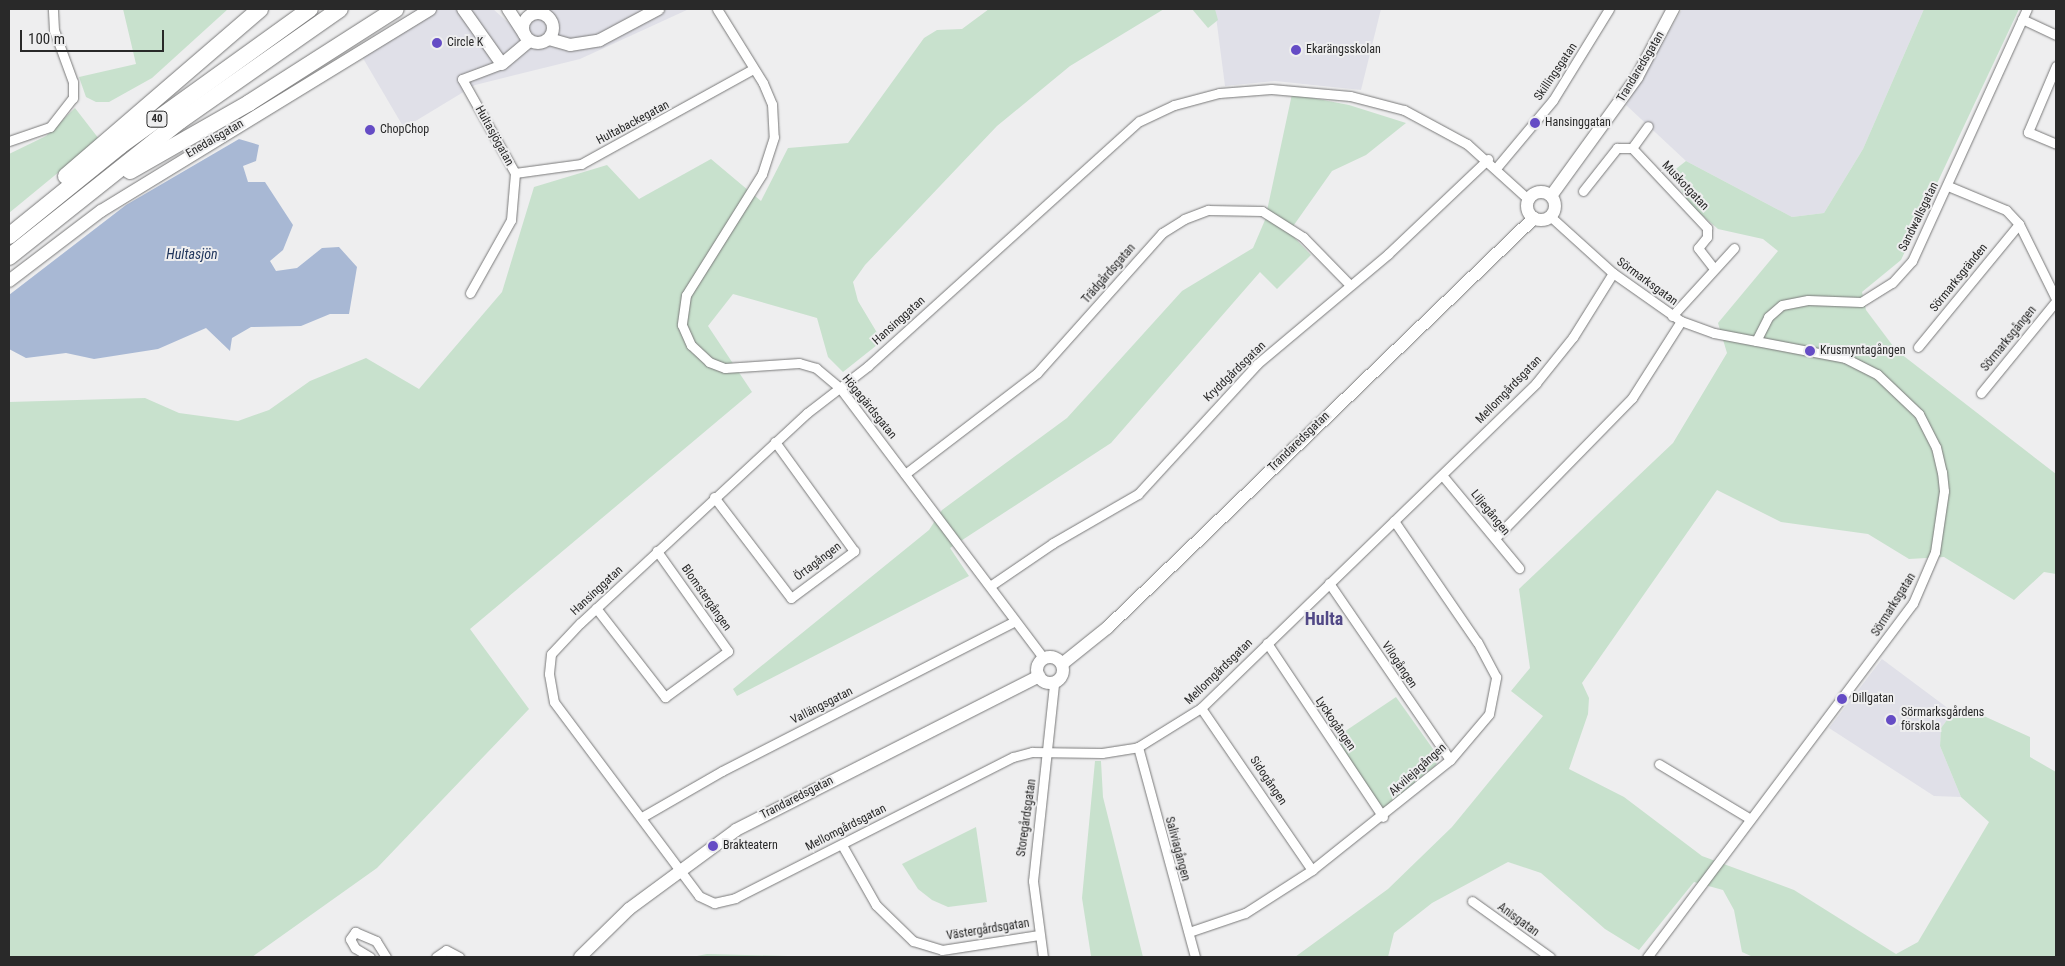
<!DOCTYPE html>
<meta charset="utf-8">
<style>
body{margin:0}
#map{position:relative;width:2065px;height:966px;overflow:hidden;background:#eeeeef;font-family:"Roboto Condensed",sans-serif}
div>[style]{position:absolute}
[style*='--x']{left:calc(var(--x)*1px);top:calc(var(--y)*1px);width:calc(var(--w)*1px);rotate:calc(var(--a)*1deg)}
.built>*{inset:0;background:#e0e0e8}
.green>*{inset:0;background:#c8e1cd}
.water>*{inset:0;background:#a8b8d4}
.roads{filter:drop-shadow(0 0 1px #797979) drop-shadow(0 0 1px #797979)}
.street>*{height:9px;margin:-4.5px;padding:0 4.5px;transform-origin:4.5px;border-radius:4.5px;background:#fff}
.secondary>*{height:12px;margin:-6px;padding:0 6px;transform-origin:6px;border-radius:6px;background:#fff}
.secondary>.ring{margin:-6px;padding:0;box-sizing:content-box;background:none;border:12px solid #fff;border-radius:50%}
.highway>*{height:16px;margin:-8px;padding:0 8px;transform-origin:8px;border-radius:8px;background:#fff}
.dots>*{width:14px;height:14px;translate:-50% -50%;box-sizing:border-box;border:2px solid #eeeeef;border-radius:50%}
span{translate:-50% -50%;white-space:nowrap;text-align:center;line-height:1.15;-webkit-text-stroke:4px #eeeeef;paint-order:stroke}
.shield-label span{padding:1px 4px;background:#eeeeef;border:1px solid;border-radius:4px;-webkit-text-stroke-width:0}
.shield-label{font-size:11px;color:#292929;font-weight:700}
.poi-label{font-size:12px;color:#292929}
.left{translate:0 -50%;text-align:left}
.street-label{font-size:12px;color:#292929}
.water-label{font-size:14px;color:#21365c;font-style:italic}
.district-label{font-size:18px;color:#514886;font-weight:700}
.frame{position:absolute;inset:0;border:10px solid #292929;pointer-events:none}
.scale{position:absolute;left:20px;top:30px;width:144px;height:22px;box-sizing:border-box;border:2px solid #292929;border-top:0;padding-left:6px;font-size:15px;line-height:18px;white-space:nowrap;color:#292929;-webkit-text-stroke:4px #eeeeef;paint-order:stroke}
</style>
<div id="map">
<div class="built">
<div style="clip-path:polygon(418px 9px,493px 9px,510px 24px,530px 9px,689px 9px,580px 59px,475px 85px,404px 128px,357px 48px)"></div>
<div style="clip-path:polygon(1215px 9px,1381px 9px,1361px 90px,1275px 81px,1225px 86px)"></div>
<div style="clip-path:polygon(1682px 9px,1924px 9px,1863px 149px,1824px 213px,1792px 217px,1686px 161px,1626px 105px)"></div>
<div style="clip-path:polygon(1882px 659px,1953px 712px,1941px 728px,1940px 746px,1961px 797px,1934px 796px,1829px 728px)"></div>
</div>
<div class="green">
<div style="clip-path:polygon(123px 9px,228px 9px,152px 78px,109px 102px,96px 102px,86px 97px,79px 77px,136px 64px)"></div>
<div style="clip-path:polygon(989px 9px,1164px 9px,1070px 66px,997px 126px,865px 265px,853px 282px,858px 301px,882px 341px,843px 372px,828px 357px,817px 318px,733px 294px,708px 326px,752px 392px,470px 629px,529px 709px,377px 868px,252px 957px,9px 957px,9px 402px,145px 398px,179px 413px,238px 421px,269px 410px,310px 381px,366px 358px,419px 389px,502px 292px,534px 187px,607px 165px,639px 199px,711px 159px,761px 201px,788px 148px,848px 143px,924px 38px,937px 30px,962px 29px)"></div>
<div style="clip-path:polygon(1192px 9px,1215px 9px,1218px 20px,1208px 28px)"></div>
<div style="clip-path:polygon(1924px 9px,2019px 9px,1901px 260px,1862px 292px,1866px 310px,1896px 350px,2056px 474px,2056px 574px,2044px 572px,2014px 600px,1944px 557px,1909px 559px,1868px 534px,1781px 522px,1717px 490px,1582px 683px,1589px 698px,1588px 714px,1569px 769px,1624px 797px,1702px 856px,1794px 890px,1896px 954px,1918px 942px,1989px 822px,1961px 797px,1940px 746px,1941px 728px,1953px 712px,1964px 707px,2030px 737px,2030px 757px,2056px 772px,2056px 957px,1753px 957px,1742px 952px,1734px 910px,1723px 890px,1694px 882px,1639px 950px,1605px 929px,1541px 873px,1508px 862px,1432px 903px,1394px 933px,1388px 957px,1295px 957px,1388px 889px,1452px 827px,1543px 716px,1511px 691px,1530px 668px,1519px 589px,1673px 443px,1727px 353px,1718px 323px,1778px 251px,1763px 239px,1718px 229px,1688px 203px,1672px 172px,1686px 161px,1792px 217px,1824px 213px,1863px 149px)"></div>
<div style="clip-path:polygon(1292px 94px,1349px 105px,1406px 123px,1366px 155px,1332px 171px,1289px 232px,1311px 255px,1277px 289px,1260px 272px,1111px 443px,950px 548px,969px 576px,737px 696px,733px 689px,929px 530px,942px 510px,1067px 418px,1182px 291px,1253px 248px,1265px 220px)"></div>
<div style="clip-path:polygon(75px 108px,99px 139px,9px 213px,9px 154px,46px 136px)"></div>
<div style="clip-path:polygon(1396px 697px,1438px 756px,1436px 765px,1382px 810px,1335px 738px)"></div>
<div style="clip-path:polygon(1095px 761px,1101px 761px,1103px 797px,1143px 957px,1091px 956px,1082px 898px)"></div>
<div style="clip-path:polygon(976px 827px,987px 902px,948px 907px,932px 900px,918px 889px,902px 864px)"></div>
<div style="clip-path:polygon(707px 954px,788px 956px,790px 957px,692px 957px)"></div>
</div>
<div class="water">
<div style="clip-path:polygon(239px 139px,259px 145px,256px 161px,243px 166px,248px 182px,265px 182px,293px 225px,283px 250px,270px 261px,276px 271px,297px 268px,322px 248px,339px 247px,357px 267px,349px 314px,330px 314px,301px 326px,251px 327px,232px 338px,230px 351px,206px 328px,158px 349px,94px 359px,66px 353px,26px 358px,9px 349px,9px 295px,126px 205px)"></div>
</div>
<div class="roads">
<div class="street">
<div style="--x:717;--y:9;--w:87;--a:58.1"></div>
<div style="--x:763;--y:83;--w:23;--a:67"></div>
<div style="--x:772;--y:104;--w:33;--a:87"></div>
<div style="--x:774;--y:137;--w:39;--a:108"></div>
<div style="--x:762;--y:174;--w:143;--a:122.1"></div>
<div style="--x:686;--y:295;--w:30;--a:98"></div>
<div style="--x:682;--y:325;--w:22;--a:66"></div>
<div style="--x:691;--y:345;--w:25;--a:43"></div>
<div style="--x:709;--y:362;--w:17;--a:21"></div>
<div style="--x:725;--y:368;--w:74;--a:-3.9"></div>
<div style="--x:799;--y:363;--w:18;--a:16"></div>
<div style="--x:816;--y:368;--w:31;--a:40"></div>
<div style="--x:840;--y:388;--w:339;--a:53"></div>
<div style="--x:2022;--y:19;--w:38;--a:25"></div>
<div style="--x:2056;--y:66;--w:72;--a:113"></div>
<div style="--x:2028;--y:132;--w:30;--a:23"></div>
<div style="--x:9;--y:141;--w:43;--a:-18.9"></div>
<div style="--x:50;--y:127;--w:37;--a:-52"></div>
<div style="--x:73;--y:98;--w:16;--a:-90"></div>
<div style="--x:73;--y:82;--w:55;--a:-110.1"></div>
<div style="--x:54;--y:30;--w:21;--a:-93"></div>
<div style="--x:1632;--y:148;--w:110;--a:46.8"></div>
<div style="--x:1707;--y:228;--w:9;--a:90"></div>
<div style="--x:1707;--y:237;--w:14;--a:129"></div>
<div style="--x:1698;--y:248;--w:24;--a:52"></div>
<div style="--x:1497;--y:167;--w:87;--a:-50.1"></div>
<div style="--x:1553;--y:100;--w:107;--a:-58.4"></div>
<div style="--x:515;--y:173;--w:67;--a:-7.8"></div>
<div style="--x:581;--y:164;--w:196;--a:-28.9"></div>
<div style="--x:1948;--y:186;--w:63;--a:22.5"></div>
<div style="--x:2006;--y:210;--w:19;--a:47"></div>
<div style="--x:2019;--y:224;--w:84;--a:63.7"></div>
<div style="--x:1583;--y:191;--w:55;--a:-51.7"></div>
<div style="--x:1617;--y:148;--w:15;--a:0"></div>
<div style="--x:1632;--y:148;--w:27;--a:-54"></div>
<div style="--x:1529;--y:200;--w:84;--a:-137.9"></div>
<div style="--x:1467;--y:144;--w:72;--a:-151.6"></div>
<div style="--x:1404;--y:110;--w:56;--a:-165.5"></div>
<div style="--x:1350;--y:96;--w:79;--a:-174.9"></div>
<div style="--x:1271;--y:89;--w:52;--a:175.6"></div>
<div style="--x:1219;--y:93;--w:47;--a:165.1"></div>
<div style="--x:1174;--y:105;--w:38;--a:155"></div>
<div style="--x:1139;--y:121;--w:365;--a:137.9"></div>
<div style="--x:868;--y:366;--w:77;--a:142.4"></div>
<div style="--x:807;--y:413;--w:309;--a:137.2"></div>
<div style="--x:580;--y:623;--w:42;--a:133.1"></div>
<div style="--x:551;--y:654;--w:20;--a:96"></div>
<div style="--x:549;--y:674;--w:28;--a:80"></div>
<div style="--x:554;--y:702;--w:242;--a:53.2"></div>
<div style="--x:699;--y:896;--w:17;--a:25"></div>
<div style="--x:714;--y:903;--w:22;--a:-13"></div>
<div style="--x:735;--y:898;--w:312;--a:-26.9"></div>
<div style="--x:1013;--y:757;--w:20;--a:-15"></div>
<div style="--x:1032;--y:752;--w:70;--a:0.8"></div>
<div style="--x:1102;--y:753;--w:36;--a:-9"></div>
<div style="--x:1138;--y:747;--w:74;--a:-31.8"></div>
<div style="--x:1201;--y:708;--w:467;--a:-44.1"></div>
<div style="--x:1536;--y:383;--w:59;--a:-51.2"></div>
<div style="--x:1573;--y:337;--w:75;--a:-58"></div>
<div style="--x:1551;--y:217;--w:84;--a:42.1"></div>
<div style="--x:1613;--y:273;--w:83;--a:35.2"></div>
<div style="--x:1681;--y:321;--w:35;--a:20"></div>
<div style="--x:1714;--y:333;--w:133;--a:10.8"></div>
<div style="--x:1845;--y:358;--w:36;--a:27"></div>
<div style="--x:1877;--y:374;--w:58;--a:43.6"></div>
<div style="--x:1919;--y:414;--w:37;--a:63"></div>
<div style="--x:1936;--y:447;--w:26;--a:77"></div>
<div style="--x:1942;--y:472;--w:19;--a:84"></div>
<div style="--x:1944;--y:491;--w:62;--a:98.4"></div>
<div style="--x:1935;--y:552;--w:56;--a:113.3"></div>
<div style="--x:1913;--y:603;--w:443;--a:126.9"></div>
<div style="--x:470;--y:293;--w:84;--a:-60.7"></div>
<div style="--x:511;--y:220;--w:47;--a:-85.1"></div>
<div style="--x:515;--y:173;--w:108;--a:-119.4"></div>
<div style="--x:462;--y:79;--w:43;--a:-20.6"></div>
<div style="--x:1672;--y:316;--w:92;--a:-47.6"></div>
<div style="--x:1756;--y:341;--w:27;--a:-63"></div>
<div style="--x:1768;--y:317;--w:18;--a:-41"></div>
<div style="--x:1782;--y:305;--w:26;--a:-11"></div>
<div style="--x:1808;--y:300;--w:53;--a:2.2"></div>
<div style="--x:1861;--y:302;--w:36;--a:-32"></div>
<div style="--x:1892;--y:283;--w:30;--a:-48"></div>
<div style="--x:1912;--y:261;--w:277;--a:-65.5"></div>
<div style="--x:1918;--y:347;--w:159;--a:-50.6"></div>
<div style="--x:1981;--y:393;--w:119;--a:-50.8"></div>
<div style="--x:905;--y:474;--w:166;--a:-37.4"></div>
<div style="--x:1037;--y:373;--w:188;--a:-48.2"></div>
<div style="--x:1162;--y:233;--w:26;--a:-32"></div>
<div style="--x:1184;--y:219;--w:26;--a:-21"></div>
<div style="--x:1208;--y:210;--w:54;--a:1.1"></div>
<div style="--x:1262;--y:211;--w:49;--a:32.4"></div>
<div style="--x:1303;--y:237;--w:67;--a:45.6"></div>
<div style="--x:1442;--y:475;--w:121;--a:50.4"></div>
<div style="--x:714;--y:497;--w:127;--a:52.7"></div>
<div style="--x:791;--y:598;--w:79;--a:-36.7"></div>
<div style="--x:854;--y:551;--w:135;--a:-125.9"></div>
<div style="--x:1495;--y:538;--w:196;--a:-45.6"></div>
<div style="--x:1632;--y:398;--w:91;--a:-57.5"></div>
<div style="--x:1329;--y:583;--w:214;--a:55.6"></div>
<div style="--x:990;--y:586;--w:76;--a:-34.3"></div>
<div style="--x:1053;--y:543;--w:98;--a:-30"></div>
<div style="--x:1138;--y:494;--w:176;--a:-47.5"></div>
<div style="--x:1257;--y:364;--w:171;--a:-40"></div>
<div style="--x:1388;--y:254;--w:138;--a:-43.5"></div>
<div style="--x:596;--y:608;--w:113;--a:52.2"></div>
<div style="--x:665;--y:697;--w:78;--a:-36.1"></div>
<div style="--x:728;--y:651;--w:123;--a:-125.4"></div>
<div style="--x:1267;--y:643;--w:209;--a:56.3"></div>
<div style="--x:1201;--y:708;--w:196;--a:55.6"></div>
<div style="--x:1138;--y:747;--w:218;--a:74.8"></div>
<div style="--x:1659;--y:764;--w:105;--a:31"></div>
<div style="--x:642;--y:817;--w:92;--a:-29.9"></div>
<div style="--x:722;--y:771;--w:329;--a:-27.1"></div>
<div style="--x:842;--y:845;--w:69;--a:60.5"></div>
<div style="--x:876;--y:905;--w:52;--a:44.2"></div>
<div style="--x:913;--y:941;--w:30;--a:17"></div>
<div style="--x:942;--y:950;--w:98;--a:-8.8"></div>
<div style="--x:1472;--y:901;--w:96;--a:35.7"></div>
<div style="--x:1189;--y:932;--w:59;--a:-18.7"></div>
<div style="--x:1245;--y:913;--w:80;--a:-32.7"></div>
<div style="--x:1312;--y:870;--w:176;--a:-38.6"></div>
<div style="--x:1450;--y:760;--w:60;--a:-49.7"></div>
<div style="--x:1489;--y:714;--w:38;--a:-79"></div>
<div style="--x:1496;--y:677;--w:40;--a:-118"></div>
<div style="--x:1477;--y:642;--w:147;--a:-124.4"></div>
<div style="--x:370;--y:957;--w:17;--a:-149"></div>
<div style="--x:355;--y:948;--w:10;--a:-119"></div>
<div style="--x:350;--y:939;--w:9;--a:-54"></div>
<div style="--x:355;--y:932;--w:23;--a:23"></div>
<div style="--x:376;--y:941;--w:19;--a:58"></div>
<div style="--x:436;--y:957;--w:12;--a:-35"></div>
<div style="--x:446;--y:950;--w:15;--a:28"></div>
<div style="--x:1043;--y:957;--w:77;--a:-97.5"></div>
<div style="--x:1033;--y:881;--w:199;--a:-83.9"></div>
</div>
<div class="secondary">
<div style="--x:463;--y:9;--w:67;--a:54.7"></div>
<div style="--x:502;--y:64;--w:35;--a:-40"></div>
<div style="--x:508;--y:9;--w:30;--a:57"></div>
<div class="ring" style="left:523px;top:13px;width:18px;height:18px"></div>
<div style="--x:549;--y:39;--w:22;--a:16"></div>
<div style="--x:570;--y:45;--w:30;--a:-9"></div>
<div style="--x:600;--y:40;--w:66;--a:-28.1"></div>
<div class="ring" style="left:1527px;top:192px;width:16px;height:16px"></div>
<div style="--x:1551;--y:196;--w:147;--a:-54.1"></div>
<div style="--x:1637;--y:77;--w:77;--a:-62.1"></div>
<div style="--x:9;--y:281;--w:116;--a:-37.3"></div>
<div style="--x:101;--y:211;--w:386;--a:-31.5"></div>
<div class="ring" style="left:1037px;top:657px;width:14px;height:14px"></div>
<div style="--x:1062;--y:664;--w:58;--a:-38.7"></div>
<div style="--x:1107;--y:628;--w:592;--a:-43.84"></div>
<div style="--x:580;--y:957;--w:69;--a:-44.4"></div>
<div style="--x:629;--y:909;--w:133;--a:-36.4"></div>
<div style="--x:736;--y:830;--w:340;--a:-26.9"></div>
</div>
<div class="highway">
<div style="--x:130;--y:171;--w:137;--a:-29.7"></div>
<div style="--x:249;--y:103;--w:174;--a:-32.6"></div>
<div style="--x:66;--y:176;--w:256;--a:-40.7"></div>
<div style="--x:9;--y:236;--w:143;--a:-39"></div>
<div style="--x:120;--y:146;--w:234;--a:-35.8"></div>
<div style="--x:9;--y:257;--w:218;--a:-38.5"></div>
<div style="--x:180;--y:121;--w:195;--a:-35"></div>
</div>
</div>
<div class="dots">
<div style="left:437px;top:43px;background:#654cc5"></div>
<div style="left:1296px;top:50px;background:#654cc5"></div>
<div style="left:1535px;top:123px;background:#654cc5"></div>
<div style="left:370px;top:130px;background:#654cc5"></div>
<div style="left:1810px;top:351px;background:#654cc5"></div>
<div style="left:1842px;top:699px;background:#654cc5"></div>
<div style="left:1891px;top:720px;background:#654cc5"></div>
<div style="left:713px;top:846px;background:#654cc5"></div>
</div>
<div class="shield-label">
<span style="left:157px;top:119px">40</span>
</div>
<div class="poi-label">
<span class="left" style="left:447px;top:43px">Circle K</span>
<span class="left" style="left:1306px;top:50px">Ekarängsskolan</span>
<span class="left" style="left:1545px;top:123px">Hansinggatan</span>
<span class="left" style="left:380px;top:130px">ChopChop</span>
<span class="left" style="left:1820px;top:351px">Krusmyntagången</span>
<span class="left" style="left:1852px;top:699px">Dillgatan</span>
<span class="left" style="left:1901px;top:720px">Sörmarksgårdens<br>förskola</span>
<span class="left" style="left:723px;top:846px">Brakteatern</span>
</div>
<div class="street-label">
<span style="left:1641px;top:67px;rotate:-59deg">Trandaredsgatan</span>
<span style="left:1556px;top:72px;rotate:-56deg">Skillingsgatan</span>
<span style="left:633px;top:123px;rotate:-28deg">Hultabackegatan</span>
<span style="left:494px;top:136px;rotate:61deg">Hultasjögatan</span>
<span style="left:215px;top:139px;rotate:-30deg">Enedalsgatan</span>
<span style="left:1685px;top:186px;rotate:47deg">Muskotgatan</span>
<span style="left:1919px;top:217px;rotate:-64deg">Sandwallsgatan</span>
<span style="left:1109px;top:274px;rotate:-49deg">Trädgårdsgatan</span>
<span style="left:1959px;top:278px;rotate:-51deg">Sörmarksgränden</span>
<span style="left:1647px;top:282px;rotate:36deg">Sörmarksgatan</span>
<span style="left:899px;top:321px;rotate:-42deg">Hansinggatan</span>
<span style="left:2009px;top:339px;rotate:-51deg">Sörmarksgången</span>
<span style="left:1235px;top:372px;rotate:-44deg">Kryddgårdsgatan</span>
<span style="left:1509px;top:390px;rotate:-46deg">Mellomgårdsgatan</span>
<span style="left:869px;top:407px;rotate:51deg">Högagärdsgatan</span>
<span style="left:1299px;top:442px;rotate:-44deg">Trandaredsgatan</span>
<span style="left:1490px;top:513px;rotate:51deg">Liljegången</span>
<span style="left:818px;top:562px;rotate:-37deg">Örtagången</span>
<span style="left:597px;top:591px;rotate:-43deg">Hansinggatan</span>
<span style="left:706px;top:598px;rotate:55deg">Blomstergången</span>
<span style="left:1894px;top:605px;rotate:-58deg">Sörmarksgatan</span>
<span style="left:1399px;top:665px;rotate:56deg">Vilogången</span>
<span style="left:1219px;top:672px;rotate:-44deg">Mellomgårdsgatan</span>
<span style="left:822px;top:706px;rotate:-27deg">Vallängsgatan</span>
<span style="left:1335px;top:724px;rotate:56deg">Lyckogången</span>
<span style="left:1418px;top:770px;rotate:-42deg">Akvilejagången</span>
<span style="left:1268px;top:781px;rotate:56deg">Sidogången</span>
<span style="left:797px;top:798px;rotate:-27deg">Trandaredsgatan</span>
<span style="left:1027px;top:818px;rotate:-82deg">Storegårdsgatan</span>
<span style="left:846px;top:828px;rotate:-27deg">Mellomgårdsgatan</span>
<span style="left:1177px;top:849px;rotate:75deg">Saliviagången</span>
<span style="left:1518px;top:920px;rotate:36deg">Anisgatan</span>
<span style="left:988px;top:930px;rotate:-9deg">Västergårdsgatan</span>
</div>
<div class="water-label">
<span style="left:192px;top:254px">Hultasjön</span>
</div>
<div class="district-label">
<span style="left:1324px;top:619px">Hulta</span>
</div>
<div class="frame"></div>
<div class="scale">100 m</div>
</div>
